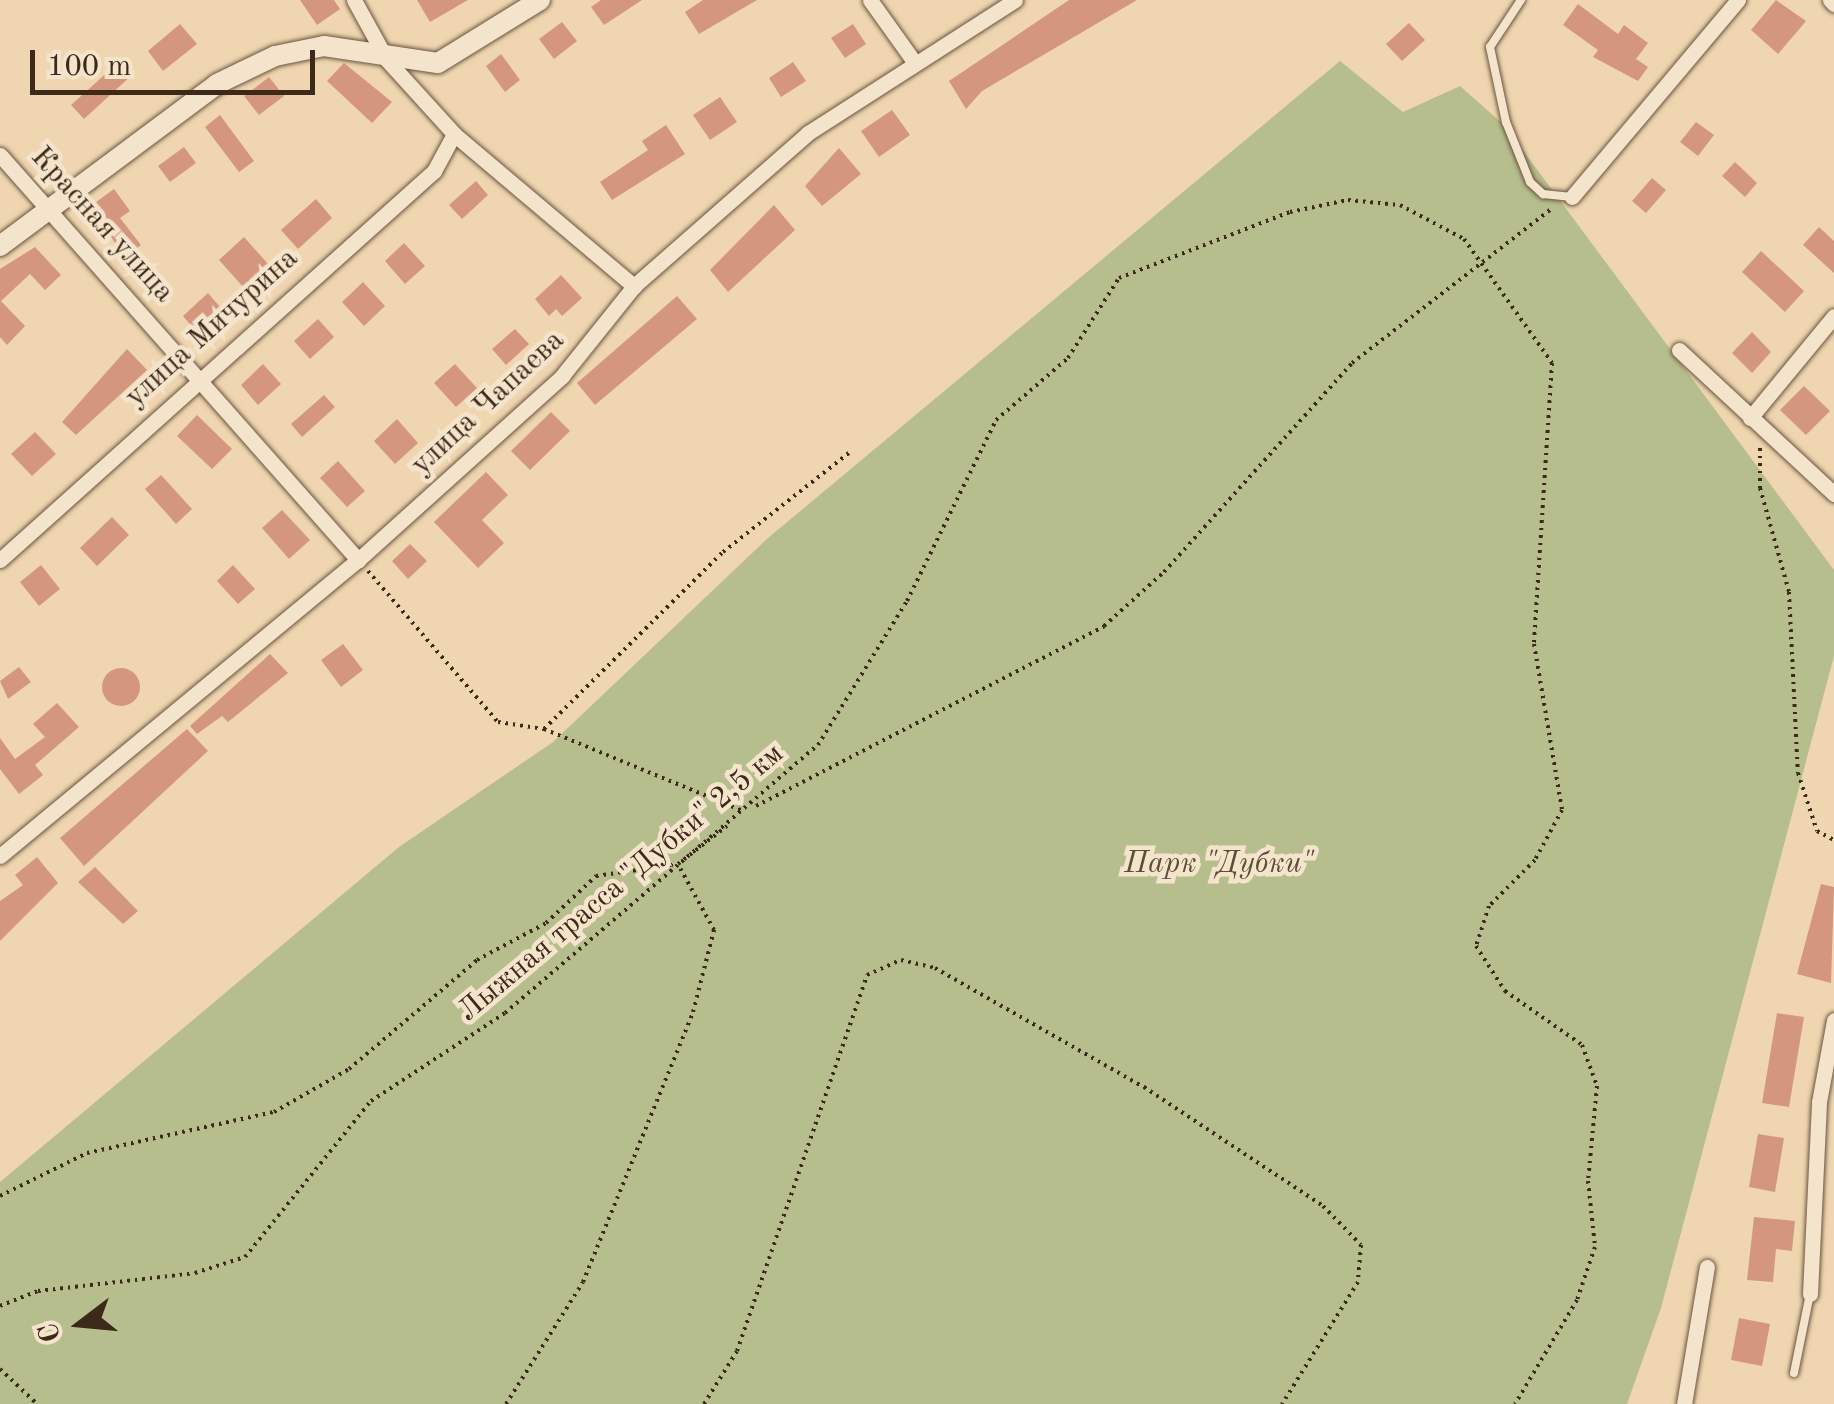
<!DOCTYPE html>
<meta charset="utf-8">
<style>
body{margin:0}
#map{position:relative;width:1834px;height:1404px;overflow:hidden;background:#efd6b0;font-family:"Old Standard TT",serif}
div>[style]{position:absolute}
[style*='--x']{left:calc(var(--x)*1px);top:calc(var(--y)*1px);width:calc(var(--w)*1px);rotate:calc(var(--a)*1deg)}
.green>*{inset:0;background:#b7be8d}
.building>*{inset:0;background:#d4977e}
.round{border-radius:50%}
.path>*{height:4px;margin-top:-2px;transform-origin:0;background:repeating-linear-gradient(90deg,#3c2919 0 2.5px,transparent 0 7.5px)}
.roads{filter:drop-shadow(0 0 2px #69543f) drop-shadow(0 0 2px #69543f)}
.lane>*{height:8px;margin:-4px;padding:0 4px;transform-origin:4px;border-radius:4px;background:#f5e4cc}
.street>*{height:15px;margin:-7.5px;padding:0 7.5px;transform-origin:7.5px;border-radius:7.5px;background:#f5e4cc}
.secondary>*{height:20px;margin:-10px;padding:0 10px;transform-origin:10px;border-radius:10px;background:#f5e4cc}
span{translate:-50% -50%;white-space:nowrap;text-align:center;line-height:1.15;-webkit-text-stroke:9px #f5e4cc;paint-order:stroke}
.street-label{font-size:30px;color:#3c2919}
.park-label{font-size:30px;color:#5b4e36;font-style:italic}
.north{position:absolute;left:30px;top:1274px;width:100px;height:100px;-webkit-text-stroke:8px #f5e4cc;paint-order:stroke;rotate:254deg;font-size:28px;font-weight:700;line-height:40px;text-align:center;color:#3c2919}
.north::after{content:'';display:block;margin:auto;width:35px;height:45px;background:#3c2919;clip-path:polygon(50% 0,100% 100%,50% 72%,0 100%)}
.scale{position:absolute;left:30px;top:50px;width:285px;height:45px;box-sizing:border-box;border:5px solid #3c2919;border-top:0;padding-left:12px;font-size:30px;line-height:35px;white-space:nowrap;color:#3c2919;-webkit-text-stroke:8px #f5e4cc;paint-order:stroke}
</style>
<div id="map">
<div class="green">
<div style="clip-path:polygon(1340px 61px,1403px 112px,1460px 86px,1504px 125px,1834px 570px,1834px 656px,1661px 1308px,1627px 1404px,0 1404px,0 1182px,399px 847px,553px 742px,768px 538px)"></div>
</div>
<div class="building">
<div style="clip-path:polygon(300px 0,334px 0,340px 9px,317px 25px)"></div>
<div style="clip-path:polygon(417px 0,468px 0,430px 22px)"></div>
<div style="clip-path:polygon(601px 0,642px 0,604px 25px,591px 7px)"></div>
<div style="clip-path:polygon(703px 0,757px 0,699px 34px,685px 12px)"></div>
<div style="clip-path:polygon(1069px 0,1137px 0,982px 91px,966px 109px,949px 81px)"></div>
<div style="clip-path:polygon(1776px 0,1806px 21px,1778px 54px,1751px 30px)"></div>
<div style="clip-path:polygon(1578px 4px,1618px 34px,1624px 25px,1648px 43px,1636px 59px,1648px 67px,1638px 81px,1593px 57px,1598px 50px,1563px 25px)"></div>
<div style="clip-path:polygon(562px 22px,577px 41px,554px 59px,539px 39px)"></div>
<div style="clip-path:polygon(1409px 23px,1425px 40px,1402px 61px,1386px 44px)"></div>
<div style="clip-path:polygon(180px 24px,197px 44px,163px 71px,148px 51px)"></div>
<div style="clip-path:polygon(853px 24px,866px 44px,845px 58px,831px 38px)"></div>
<div style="clip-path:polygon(501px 54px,520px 80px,505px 92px,486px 66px)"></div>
<div style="clip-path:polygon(121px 60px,132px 75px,84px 119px,71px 105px)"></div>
<div style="clip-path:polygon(793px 62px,806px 81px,781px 97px,769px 78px)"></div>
<div style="clip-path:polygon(344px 63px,392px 102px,372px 123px,327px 81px)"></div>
<div style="clip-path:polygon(269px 77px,284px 96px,259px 115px,244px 96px)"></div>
<div style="clip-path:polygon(720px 97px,737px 122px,710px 140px,693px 115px)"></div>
<div style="clip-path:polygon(892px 110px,910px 135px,879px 157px,861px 131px)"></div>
<div style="clip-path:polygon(220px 115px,254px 161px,239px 172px,205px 127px)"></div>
<div style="clip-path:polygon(1696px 122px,1714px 135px,1698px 156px,1680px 142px)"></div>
<div style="clip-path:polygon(666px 125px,685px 154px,612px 200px,600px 182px,648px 150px,642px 141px)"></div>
<div style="clip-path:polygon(184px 147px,196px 163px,170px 182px,158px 166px)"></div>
<div style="clip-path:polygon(839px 148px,861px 174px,822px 206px,805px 186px)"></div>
<div style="clip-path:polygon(1735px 162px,1757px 183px,1745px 197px,1722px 176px)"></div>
<div style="clip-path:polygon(1652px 178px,1666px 190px,1646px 213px,1632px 201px)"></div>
<div style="clip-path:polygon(476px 181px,488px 195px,462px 219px,449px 205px)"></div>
<div style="clip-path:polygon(114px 189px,130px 211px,120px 218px,141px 245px,124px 258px,92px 205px)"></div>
<div style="clip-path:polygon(316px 199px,332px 218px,298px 249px,281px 230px)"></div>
<div style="clip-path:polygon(774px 205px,795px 230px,728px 292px,710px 270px)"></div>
<div style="clip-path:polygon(1819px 227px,1834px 241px,1834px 273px,1803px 245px)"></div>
<div style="clip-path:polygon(244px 237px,270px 266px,245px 289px,219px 260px)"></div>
<div style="clip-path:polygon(404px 243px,425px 266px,405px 284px,385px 261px)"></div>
<div style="clip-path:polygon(35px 247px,61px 275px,45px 290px,30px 274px,1px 301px,25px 326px,7px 345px,0 337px,0 269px)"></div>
<div style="clip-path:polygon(1761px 251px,1804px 291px,1785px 312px,1742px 272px)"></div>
<div style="clip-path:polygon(561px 275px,582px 298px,562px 316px,556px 309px,549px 316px,535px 299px)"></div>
<div style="clip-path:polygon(363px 282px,385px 306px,364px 326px,342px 302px)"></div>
<div style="clip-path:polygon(208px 293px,225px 313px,200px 336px,183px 316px)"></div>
<div style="clip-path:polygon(677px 296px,697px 319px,595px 405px,577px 383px)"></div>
<div style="clip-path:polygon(318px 319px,334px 337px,310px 359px,294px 341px)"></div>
<div style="clip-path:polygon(515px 329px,529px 344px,506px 365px,492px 349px)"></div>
<div style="clip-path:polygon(1752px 332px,1771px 352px,1752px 373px,1732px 353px)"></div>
<div style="clip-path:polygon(127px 349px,147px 370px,76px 435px,62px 422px)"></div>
<div style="clip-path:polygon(263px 364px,281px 384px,258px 405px,241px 385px)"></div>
<div style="clip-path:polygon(455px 364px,477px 388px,456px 407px,434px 383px)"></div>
<div style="clip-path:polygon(1804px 386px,1830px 411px,1806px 435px,1780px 410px)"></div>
<div style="clip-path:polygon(324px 395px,335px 407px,302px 437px,291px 424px)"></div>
<div style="clip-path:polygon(551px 412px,570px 431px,530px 470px,511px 451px)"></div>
<div style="clip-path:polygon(197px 415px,232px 449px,212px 469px,177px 436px)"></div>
<div style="clip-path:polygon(397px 419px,418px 443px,395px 464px,374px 441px)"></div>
<div style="clip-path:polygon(35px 432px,56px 454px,32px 476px,11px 454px)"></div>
<div style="clip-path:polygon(338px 461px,365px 491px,347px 507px,320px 478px)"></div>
<div style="clip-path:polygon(486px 472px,508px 495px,482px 520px,504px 543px,478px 568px,434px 522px)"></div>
<div style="clip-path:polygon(161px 475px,192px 509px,176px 524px,145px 489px)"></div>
<div style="clip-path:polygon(282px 510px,310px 540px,289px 559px,262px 528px)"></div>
<div style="clip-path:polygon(112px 517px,129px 535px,97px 566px,80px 548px)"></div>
<div style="clip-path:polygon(410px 544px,427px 561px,408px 579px,392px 561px)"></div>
<div style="clip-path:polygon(41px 565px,60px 589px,39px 606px,20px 582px)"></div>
<div style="clip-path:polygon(233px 565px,255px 589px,238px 604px,217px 581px)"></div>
<div style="clip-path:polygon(343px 644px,363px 670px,341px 687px,321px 660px)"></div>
<div style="clip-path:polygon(270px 654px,288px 673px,228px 722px,222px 716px,197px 734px,190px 726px)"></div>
<div style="clip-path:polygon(19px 667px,31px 682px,8px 699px,0 681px)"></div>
<div class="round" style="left:102px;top:668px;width:38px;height:38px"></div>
<div style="clip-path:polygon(57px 703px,79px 727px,35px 765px,43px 775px,19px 794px,0 769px,0 738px,15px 759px,45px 737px,33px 724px)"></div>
<div style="clip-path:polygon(187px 729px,208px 751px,84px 866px,60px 838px)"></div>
<div style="clip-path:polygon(37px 857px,58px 883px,0 941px,0 901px,23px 885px,15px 875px)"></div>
<div style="clip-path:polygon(95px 867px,138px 911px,123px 924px,78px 882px)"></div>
<div style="clip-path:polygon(1821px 884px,1834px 887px,1831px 983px,1797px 974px)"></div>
<div style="clip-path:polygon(1777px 1013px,1804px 1017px,1789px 1107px,1762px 1103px)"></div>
<div style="clip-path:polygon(1758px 1134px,1784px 1138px,1775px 1192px,1749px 1187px)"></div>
<div style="clip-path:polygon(1754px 1217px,1795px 1221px,1792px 1251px,1776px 1249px,1773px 1282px,1747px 1280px)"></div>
<div style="clip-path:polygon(1739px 1318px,1770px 1324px,1762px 1366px,1731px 1360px)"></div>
</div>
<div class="path">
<div style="--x:1760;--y:448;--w:40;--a:90"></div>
<div style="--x:1760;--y:488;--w:108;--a:74.4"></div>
<div style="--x:1789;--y:592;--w:181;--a:87.2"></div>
<div style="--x:1798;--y:773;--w:61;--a:71.9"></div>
<div style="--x:1817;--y:831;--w:19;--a:28"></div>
<div style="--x:368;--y:571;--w:199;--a:49.3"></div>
<div style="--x:498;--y:722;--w:47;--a:8.7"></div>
<div style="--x:544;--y:729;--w:217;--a:22.4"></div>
<div style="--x:544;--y:729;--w:252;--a:-44.7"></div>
<div style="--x:723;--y:552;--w:162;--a:-38.2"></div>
<div style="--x:756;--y:806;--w:392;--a:-27.3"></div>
<div style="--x:1104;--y:626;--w:81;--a:-42"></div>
<div style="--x:1164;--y:572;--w:281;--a:-48"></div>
<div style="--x:1352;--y:363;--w:252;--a:-37.7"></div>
<div style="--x:0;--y:1196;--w:97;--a:-26.3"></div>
<div style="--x:87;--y:1153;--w:191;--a:-12.4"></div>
<div style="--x:274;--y:1112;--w:86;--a:-29.8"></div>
<div style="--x:349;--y:1069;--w:168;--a:-40.4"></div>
<div style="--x:477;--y:960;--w:78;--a:-28.2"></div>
<div style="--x:546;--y:923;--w:69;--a:-43.2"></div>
<div style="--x:596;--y:876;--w:83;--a:-8.3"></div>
<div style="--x:678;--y:864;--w:62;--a:-37.8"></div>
<div style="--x:0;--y:1306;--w:41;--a:-21.5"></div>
<div style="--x:38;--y:1291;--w:158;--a:-6.5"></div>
<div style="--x:195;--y:1273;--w:52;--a:-17.7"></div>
<div style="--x:245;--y:1257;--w:201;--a:-51.1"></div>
<div style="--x:371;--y:1101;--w:160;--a:-33.3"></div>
<div style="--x:505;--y:1013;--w:412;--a:-40.6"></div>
<div style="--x:818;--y:745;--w:169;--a:-58.3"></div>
<div style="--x:907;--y:601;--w:202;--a:-63.8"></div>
<div style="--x:996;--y:420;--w:95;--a:-40.7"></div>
<div style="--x:1068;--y:358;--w:95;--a:-57.5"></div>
<div style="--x:1119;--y:278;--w:183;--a:-21.1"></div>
<div style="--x:1290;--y:212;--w:59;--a:-11.7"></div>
<div style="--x:1348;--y:200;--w:52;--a:5.5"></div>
<div style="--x:1400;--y:205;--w:72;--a:28"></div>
<div style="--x:1464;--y:239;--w:152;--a:54.6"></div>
<div style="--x:1552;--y:363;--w:282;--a:93.7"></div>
<div style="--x:1534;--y:644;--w:168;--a:80.4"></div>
<div style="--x:1562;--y:810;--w:57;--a:118.4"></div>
<div style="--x:1535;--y:860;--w:65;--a:135"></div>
<div style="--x:1489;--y:906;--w:42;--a:108"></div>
<div style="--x:1476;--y:946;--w:54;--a:57.2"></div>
<div style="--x:1505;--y:991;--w:94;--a:35"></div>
<div style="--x:1582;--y:1045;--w:44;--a:69.9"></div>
<div style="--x:1597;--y:1086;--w:95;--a:95.4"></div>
<div style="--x:1588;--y:1181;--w:66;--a:83.9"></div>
<div style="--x:1595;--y:1247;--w:56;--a:108.8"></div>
<div style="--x:1577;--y:1300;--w:121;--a:120.8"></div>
<div style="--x:0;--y:1369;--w:51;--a:43.4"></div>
<div style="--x:506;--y:1404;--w:144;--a:-57.7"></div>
<div style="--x:583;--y:1282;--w:292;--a:-67.8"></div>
<div style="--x:693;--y:1012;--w:85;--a:-75.6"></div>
<div style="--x:714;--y:930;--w:71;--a:-118.7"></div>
<div style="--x:704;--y:1404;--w:62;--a:-58.1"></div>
<div style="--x:737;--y:1351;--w:398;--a:-70.9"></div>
<div style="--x:867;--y:975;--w:37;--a:-24"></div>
<div style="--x:901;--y:960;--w:35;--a:13"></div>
<div style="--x:935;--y:968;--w:241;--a:29.7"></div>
<div style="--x:1144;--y:1087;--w:215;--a:33.6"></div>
<div style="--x:1323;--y:1206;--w:54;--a:45.7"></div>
<div style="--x:1361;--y:1245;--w:37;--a:95"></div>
<div style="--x:1358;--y:1282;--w:144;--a:121.9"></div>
</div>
<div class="roads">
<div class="lane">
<div style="--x:1521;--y:0;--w:56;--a:123.4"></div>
<div style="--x:1490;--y:47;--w:77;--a:78"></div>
<div style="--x:1506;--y:122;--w:65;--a:68.2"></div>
<div style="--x:1530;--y:182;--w:18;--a:43"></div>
<div style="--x:1543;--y:194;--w:29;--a:6"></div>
<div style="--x:1794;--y:1373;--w:81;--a:-78.6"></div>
</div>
<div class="street">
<div style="--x:354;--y:0;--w:68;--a:61.2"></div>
<div style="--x:387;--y:60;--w:100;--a:47.8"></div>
<div style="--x:454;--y:134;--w:236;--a:40.2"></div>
<div style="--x:870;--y:0;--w:74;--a:54.4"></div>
<div style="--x:1830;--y:0;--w:6;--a:45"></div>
<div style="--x:0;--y:155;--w:541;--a:48.52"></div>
<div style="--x:1572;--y:197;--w:258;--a:-49.9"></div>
<div style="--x:1679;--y:350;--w:212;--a:42.9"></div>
<div style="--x:1750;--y:418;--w:132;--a:-50.5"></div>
<div style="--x:0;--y:560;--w:583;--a:-41.87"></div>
<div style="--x:434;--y:171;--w:42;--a:-61.6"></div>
<div style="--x:0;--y:856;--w:465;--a:-39.6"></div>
<div style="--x:358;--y:560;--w:275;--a:-42"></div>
<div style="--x:562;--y:376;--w:115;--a:-51.3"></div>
<div style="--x:634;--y:286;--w:232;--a:-41.3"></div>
<div style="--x:808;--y:133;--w:246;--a:-32.7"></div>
<div style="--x:1810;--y:1294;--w:192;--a:-87.3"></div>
<div style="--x:1819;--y:1102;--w:83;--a:-79.6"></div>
<div style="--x:1684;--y:1404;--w:139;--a:-80.5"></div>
</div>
<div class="secondary">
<div style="--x:0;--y:246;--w:271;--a:-36.7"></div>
<div style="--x:217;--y:84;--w:64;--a:-25.8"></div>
<div style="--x:275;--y:56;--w:50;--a:-11.5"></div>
<div style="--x:324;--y:46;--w:115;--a:8.5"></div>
<div style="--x:438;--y:63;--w:120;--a:-31.7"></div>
</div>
</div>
<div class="street-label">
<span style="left:102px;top:225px;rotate:48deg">Красная улица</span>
<span style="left:212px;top:328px;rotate:-42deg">улица Мичурина</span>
<span style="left:488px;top:403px;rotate:-43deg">улица Чапаева</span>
<span style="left:621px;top:883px;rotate:-40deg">Лыжная трасса "Дубки" 2,5 км</span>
</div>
<div class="park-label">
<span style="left:1219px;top:864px">Парк "Дубки"</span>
</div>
<div class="north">С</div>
<div class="scale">100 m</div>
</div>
